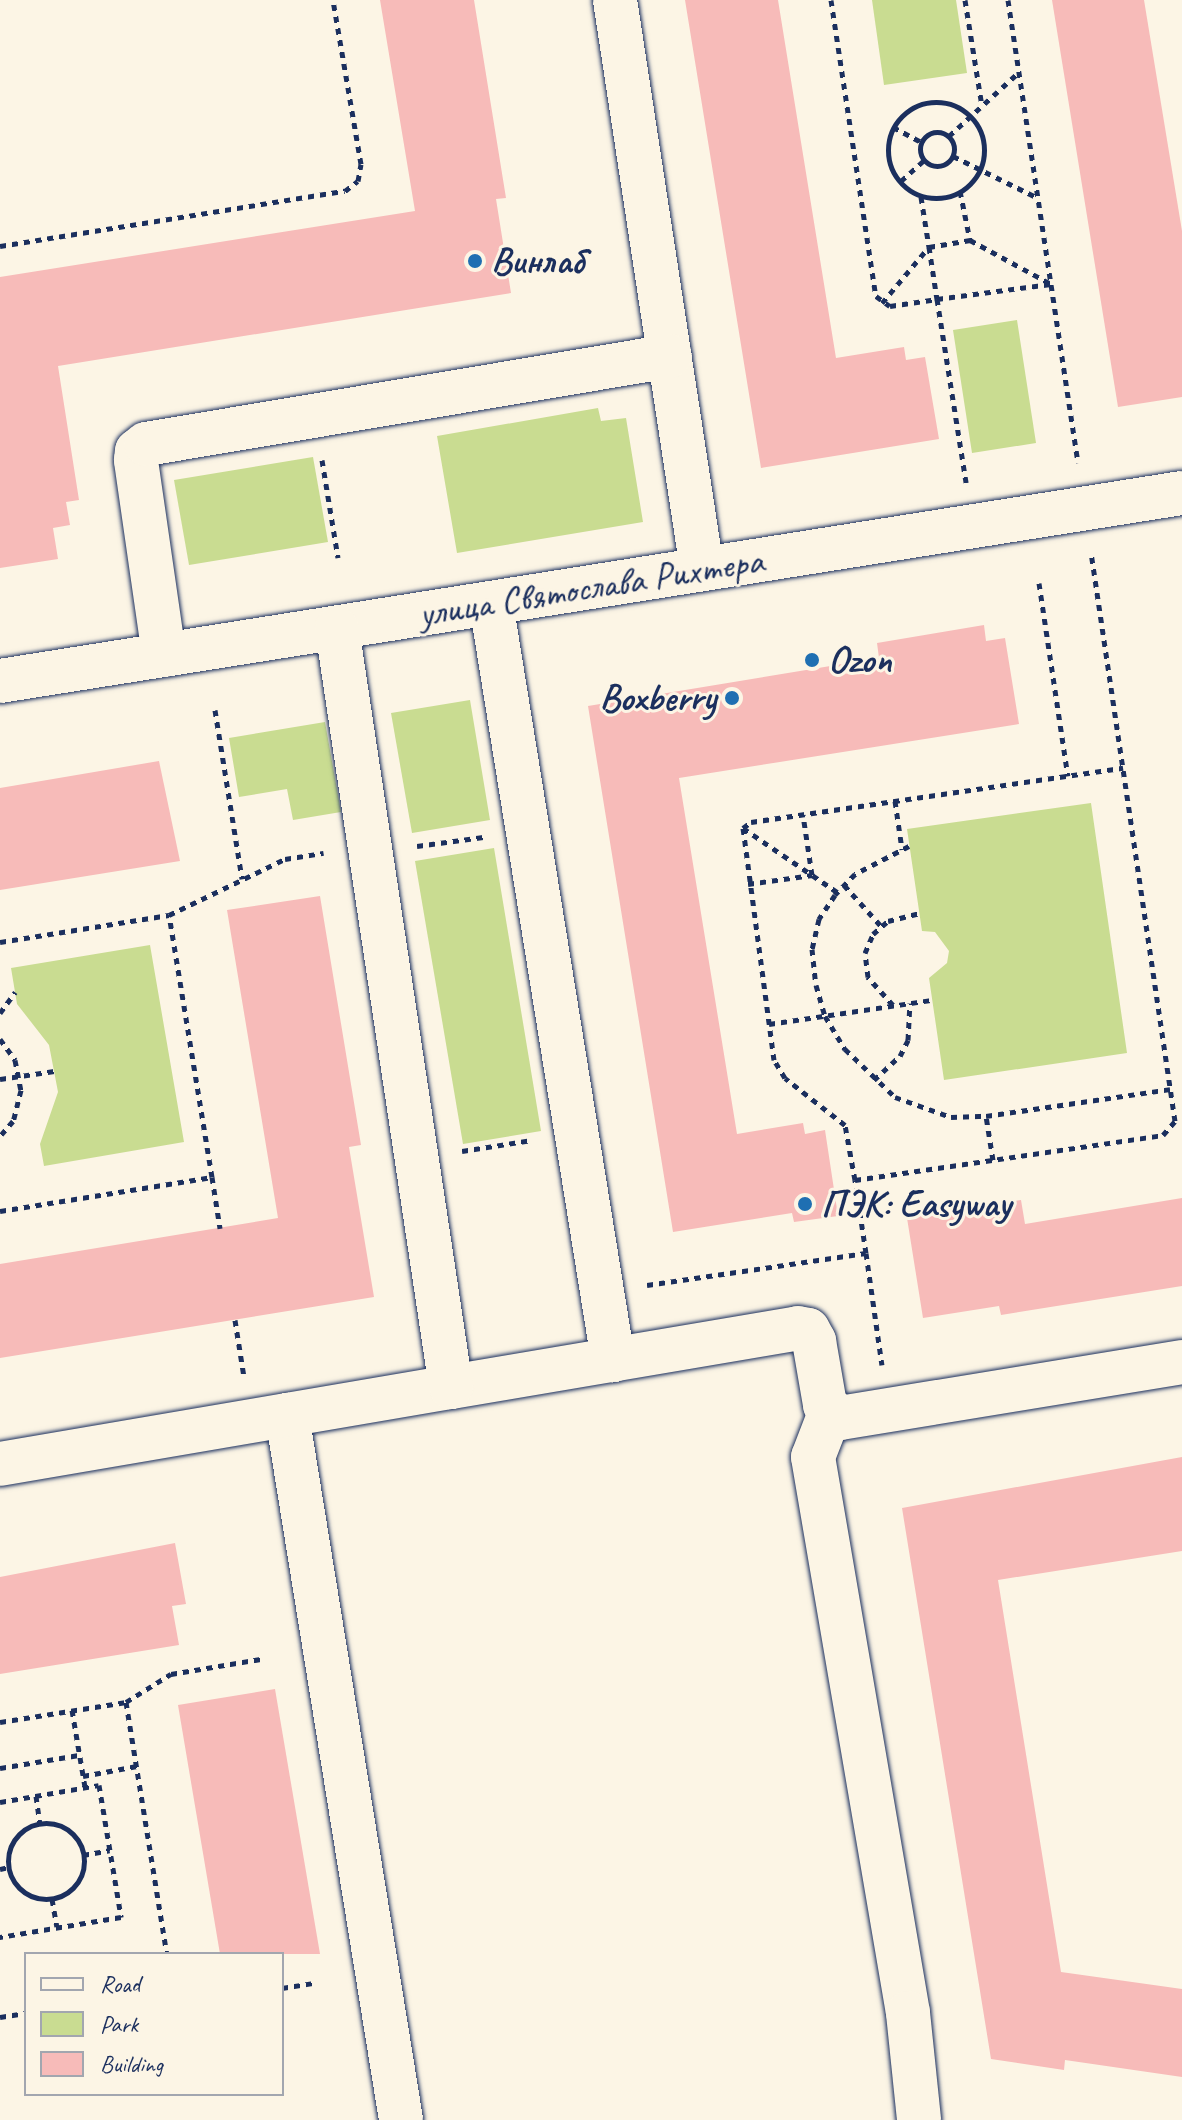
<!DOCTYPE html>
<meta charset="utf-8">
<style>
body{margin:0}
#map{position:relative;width:1182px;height:2120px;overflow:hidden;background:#fcf5e5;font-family:Caveat,sans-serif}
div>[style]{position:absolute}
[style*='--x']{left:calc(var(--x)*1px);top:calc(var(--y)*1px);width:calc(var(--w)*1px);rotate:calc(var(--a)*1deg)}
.green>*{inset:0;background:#c9dc91}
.building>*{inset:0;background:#f7bbb9}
.path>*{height:5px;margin-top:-2.5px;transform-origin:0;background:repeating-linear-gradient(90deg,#1b2f5e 0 6px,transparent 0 12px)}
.path>.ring{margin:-2.5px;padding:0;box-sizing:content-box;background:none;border:5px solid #1b2f5e;border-radius:50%}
.roads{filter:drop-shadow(0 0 2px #1b2f5e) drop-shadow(0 0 2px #1b2f5e)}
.minor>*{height:44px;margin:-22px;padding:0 22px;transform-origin:22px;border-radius:22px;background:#fcf5e5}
.dots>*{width:22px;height:22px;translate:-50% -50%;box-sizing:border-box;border:4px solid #fcf5e5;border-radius:50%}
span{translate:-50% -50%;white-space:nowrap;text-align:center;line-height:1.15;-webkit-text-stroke:6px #fcf5e5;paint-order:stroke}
.poi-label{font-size:38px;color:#1b2f5e;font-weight:700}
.left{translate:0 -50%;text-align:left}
.right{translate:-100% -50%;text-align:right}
.street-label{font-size:38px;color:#1b2f5e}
.legend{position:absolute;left:24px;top:1952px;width:260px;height:144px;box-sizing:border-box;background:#fcf5e5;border:2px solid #a2a6af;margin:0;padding:10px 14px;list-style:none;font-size:24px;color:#1b2f5e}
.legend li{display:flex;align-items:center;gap:16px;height:40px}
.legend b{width:40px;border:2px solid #a2a6af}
</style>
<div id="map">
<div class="green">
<div style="clip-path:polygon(872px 0,956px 0,967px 73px,884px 85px)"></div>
<div style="clip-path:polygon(1017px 320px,1036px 443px,972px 453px,953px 330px)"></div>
<div style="clip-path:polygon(598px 408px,601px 421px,626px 418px,643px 522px,457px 553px,437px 436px)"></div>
<div style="clip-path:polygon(313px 457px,328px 542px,189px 565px,174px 480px)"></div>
<div style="clip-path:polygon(470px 700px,490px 820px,412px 833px,391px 713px)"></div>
<div style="clip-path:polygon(325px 722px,341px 812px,293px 820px,287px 789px,239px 797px,229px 738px)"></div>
<div style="clip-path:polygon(1091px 803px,1127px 1053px,944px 1080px,929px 978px,947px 963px,949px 951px,935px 932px,922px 931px,907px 829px)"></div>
<div style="clip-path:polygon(494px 848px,541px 1131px,463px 1144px,415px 861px)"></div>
<div style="clip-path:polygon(150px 945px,184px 1142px,44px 1166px,40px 1144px,58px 1092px,49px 1045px,17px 1004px,11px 968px)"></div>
</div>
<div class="building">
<div style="clip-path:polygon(380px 0,474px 0,506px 198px,496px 199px,511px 293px,58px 366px,79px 500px,66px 502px,70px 525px,53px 528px,58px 559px,0 568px,0 277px,415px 211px)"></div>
<div style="clip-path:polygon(685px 0,778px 0,836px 358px,904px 347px,906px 360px,925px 357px,939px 439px,761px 468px)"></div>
<div style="clip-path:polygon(1052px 0,1144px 0,1182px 231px,1182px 397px,1118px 407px)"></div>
<div style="clip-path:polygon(984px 625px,986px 641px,1005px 638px,1019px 724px,679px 778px,737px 1134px,803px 1123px,805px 1134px,825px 1130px,838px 1216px,794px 1222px,792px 1213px,673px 1232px,588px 706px,879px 658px,877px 643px)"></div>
<div style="clip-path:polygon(159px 761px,180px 861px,0 890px,0 788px)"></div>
<div style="clip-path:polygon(320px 896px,361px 1145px,349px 1147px,374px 1297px,0 1358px,0 1264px,278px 1218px,227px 910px)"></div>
<div style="clip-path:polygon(1182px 1198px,1182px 1286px,1001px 1315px,999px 1306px,923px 1318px,907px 1218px,1021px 1200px,1025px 1224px)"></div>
<div style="clip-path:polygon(1182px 1457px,1182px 1551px,998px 1580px,1061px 1972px,1182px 1989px,1182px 2077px,1065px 2060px,1064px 2070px,991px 2059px,902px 1508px)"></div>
<div style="clip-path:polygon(175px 1543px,186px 1604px,172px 1606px,179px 1645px,0 1674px,0 1577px)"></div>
<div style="clip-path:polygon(275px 1689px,320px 1954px,220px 1954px,178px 1705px)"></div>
</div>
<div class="path">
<div style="--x:831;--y:0;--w:299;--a:81.4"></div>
<div style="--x:876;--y:296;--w:17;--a:36"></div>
<div style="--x:890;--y:306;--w:48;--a:-8.5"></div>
<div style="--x:937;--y:299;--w:186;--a:81"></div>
<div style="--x:965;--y:0;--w:107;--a:80.9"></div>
<div style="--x:1008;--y:0;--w:468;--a:81.4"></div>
<div class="ring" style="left:888px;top:102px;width:91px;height:91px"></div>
<div style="--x:893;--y:127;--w:32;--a:28"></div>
<div class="ring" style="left:920px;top:132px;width:29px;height:29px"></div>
<div style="--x:949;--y:136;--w:95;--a:-42.4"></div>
<div style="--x:953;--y:156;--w:95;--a:26.3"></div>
<div style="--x:901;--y:181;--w:31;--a:-42"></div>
<div style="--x:960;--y:191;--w:50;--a:78.5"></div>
<div style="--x:970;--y:240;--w:92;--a:28.5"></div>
<div style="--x:921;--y:197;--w:51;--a:80.9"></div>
<div style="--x:929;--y:247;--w:42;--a:-9.7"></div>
<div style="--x:0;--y:246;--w:349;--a:-9.1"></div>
<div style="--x:345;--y:191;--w:16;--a:-38"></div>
<div style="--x:358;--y:181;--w:17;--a:-80"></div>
<div style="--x:361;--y:164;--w:166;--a:-99.7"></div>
<div style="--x:929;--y:247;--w:53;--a:81.3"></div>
<div style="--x:937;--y:299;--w:115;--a:-7.5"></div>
<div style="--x:882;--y:303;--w:72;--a:-50.1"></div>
<div style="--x:322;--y:460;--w:99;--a:80.7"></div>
<div style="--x:1039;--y:583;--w:195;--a:81.5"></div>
<div style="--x:215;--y:710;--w:171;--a:80.9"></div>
<div style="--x:895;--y:801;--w:49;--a:81.7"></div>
<div style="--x:743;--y:828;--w:114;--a:34.2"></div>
<div style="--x:417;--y:846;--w:67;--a:-7.8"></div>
<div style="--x:909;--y:846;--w:61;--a:152.6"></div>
<div style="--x:855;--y:874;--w:29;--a:134"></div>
<div style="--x:835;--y:895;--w:29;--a:124"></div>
<div style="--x:819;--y:919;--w:31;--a:103"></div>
<div style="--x:812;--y:949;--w:36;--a:84"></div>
<div style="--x:816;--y:985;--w:32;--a:74"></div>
<div style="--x:825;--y:1016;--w:39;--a:59"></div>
<div style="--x:845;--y:1049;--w:69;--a:43.8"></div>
<div style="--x:895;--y:1097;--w:59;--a:19.7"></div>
<div style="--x:951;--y:1117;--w:35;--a:-2"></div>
<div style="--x:748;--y:884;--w:65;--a:-8"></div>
<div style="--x:812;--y:875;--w:61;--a:-98.5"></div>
<div style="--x:844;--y:885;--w:57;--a:47.9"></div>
<div style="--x:0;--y:942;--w:171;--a:-9.1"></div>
<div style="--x:893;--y:1005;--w:38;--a:-132"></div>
<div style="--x:868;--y:977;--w:24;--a:-97"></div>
<div style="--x:865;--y:953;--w:21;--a:-67"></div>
<div style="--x:873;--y:934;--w:20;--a:-41"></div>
<div style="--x:888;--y:921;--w:32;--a:-14"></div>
<div style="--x:0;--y:1013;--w:26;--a:-54"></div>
<div style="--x:769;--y:1024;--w:165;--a:-8.4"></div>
<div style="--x:0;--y:1039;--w:26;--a:54"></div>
<div style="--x:15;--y:1060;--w:31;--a:79"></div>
<div style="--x:21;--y:1090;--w:32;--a:104"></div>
<div style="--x:13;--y:1121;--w:20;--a:131"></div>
<div style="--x:0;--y:1079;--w:55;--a:-8.4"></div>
<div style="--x:874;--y:1080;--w:35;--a:-43"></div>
<div style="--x:900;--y:1056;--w:18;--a:-63"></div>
<div style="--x:908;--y:1040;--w:37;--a:-87"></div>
<div style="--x:462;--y:1151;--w:71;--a:-8.9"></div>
<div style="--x:993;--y:1160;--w:45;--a:-99"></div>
<div style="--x:986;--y:1116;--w:186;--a:-8.3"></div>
<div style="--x:212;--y:1177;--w:52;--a:81.1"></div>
<div style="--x:855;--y:1180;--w:56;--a:-100.3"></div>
<div style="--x:845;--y:1125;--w:76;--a:-141.9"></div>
<div style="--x:785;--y:1078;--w:21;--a:-121"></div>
<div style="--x:774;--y:1060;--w:234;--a:-97.6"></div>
<div style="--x:743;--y:828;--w:10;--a:-37"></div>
<div style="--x:751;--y:822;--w:376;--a:-8.3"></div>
<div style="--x:0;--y:1211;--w:215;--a:-9.1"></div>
<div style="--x:212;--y:1177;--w:266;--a:-99.3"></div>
<div style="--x:169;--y:915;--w:129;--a:-25.8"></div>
<div style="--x:285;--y:859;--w:39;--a:-9"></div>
<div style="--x:866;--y:1253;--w:74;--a:-98.6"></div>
<div style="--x:855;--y:1180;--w:311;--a:-8.3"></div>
<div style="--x:1163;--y:1135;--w:18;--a:-49"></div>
<div style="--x:1175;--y:1121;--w:575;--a:-98.4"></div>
<div style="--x:647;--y:1285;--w:221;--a:-8.3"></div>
<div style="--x:866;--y:1253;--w:113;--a:81.9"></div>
<div style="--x:235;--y:1320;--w:58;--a:81"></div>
<div style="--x:126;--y:1702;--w:255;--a:80.8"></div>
<div style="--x:72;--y:1710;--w:78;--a:80.4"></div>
<div style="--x:0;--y:1722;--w:128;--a:-9"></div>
<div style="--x:126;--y:1702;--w:53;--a:-31.9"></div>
<div style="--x:171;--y:1674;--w:91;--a:-9.5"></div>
<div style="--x:0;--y:1768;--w:80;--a:-9.3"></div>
<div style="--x:83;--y:1776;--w:55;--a:-10.5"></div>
<div style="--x:36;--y:1796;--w:28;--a:82"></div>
<div style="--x:0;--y:1802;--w:100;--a:-9.7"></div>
<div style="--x:99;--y:1785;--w:134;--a:80.5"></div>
<div style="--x:121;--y:1917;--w:123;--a:170.6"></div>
<div class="ring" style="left:8px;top:1823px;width:71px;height:71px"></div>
<div style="--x:83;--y:1855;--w:27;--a:-10"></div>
<div style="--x:0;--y:1869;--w:9;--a:-13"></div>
<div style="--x:52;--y:1899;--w:28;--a:80"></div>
<div style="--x:282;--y:1988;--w:31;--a:-9"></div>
<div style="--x:0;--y:2017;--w:26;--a:-9"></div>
</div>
<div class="roads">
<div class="minor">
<div style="--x:615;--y:0;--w:576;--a:81.31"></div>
<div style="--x:491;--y:603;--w:767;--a:80.84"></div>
<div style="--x:164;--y:655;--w:197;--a:-98.2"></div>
<div style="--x:136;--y:460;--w:9;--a:-84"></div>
<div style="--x:137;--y:451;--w:11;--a:-38"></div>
<div style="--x:146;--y:444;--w:531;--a:-9.53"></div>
<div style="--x:0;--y:681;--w:1197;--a:-9.04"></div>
<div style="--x:451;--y:1387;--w:352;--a:-9.6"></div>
<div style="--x:798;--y:1328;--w:10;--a:11"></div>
<div style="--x:808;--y:1330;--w:13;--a:61"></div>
<div style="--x:814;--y:1341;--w:65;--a:80.2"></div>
<div style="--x:825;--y:1405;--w:20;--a:41"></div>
<div style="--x:840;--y:1418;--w:347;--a:-9.3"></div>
<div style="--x:830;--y:1413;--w:47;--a:111.1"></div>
<div style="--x:813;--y:1457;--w:564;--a:80.3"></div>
<div style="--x:908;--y:2013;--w:108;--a:84.1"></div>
<div style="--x:287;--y:1415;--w:714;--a:80.81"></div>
<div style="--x:0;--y:1464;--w:458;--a:-9.7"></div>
<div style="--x:451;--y:1387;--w:767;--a:-98.55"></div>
</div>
</div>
<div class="dots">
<div style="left:475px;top:261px;background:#1f6fb2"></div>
<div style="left:812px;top:660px;background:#1f6fb2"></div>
<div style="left:732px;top:698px;background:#1f6fb2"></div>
<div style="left:805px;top:1204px;background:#1f6fb2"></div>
</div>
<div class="poi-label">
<span class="left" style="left:491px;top:261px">Винлаб</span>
<span class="left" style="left:828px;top:660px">Ozon</span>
<span class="right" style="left:716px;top:698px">Boxberry</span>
<span class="left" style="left:821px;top:1204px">ПЭК: Easyway</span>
</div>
<div class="street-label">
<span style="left:591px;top:587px;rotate:-9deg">улица Святослава Рихтера</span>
</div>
<ul class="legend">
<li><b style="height:10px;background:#fcf5e5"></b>Road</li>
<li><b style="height:22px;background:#c9dc91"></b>Park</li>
<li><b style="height:22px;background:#f7bbb9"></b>Building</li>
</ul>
</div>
